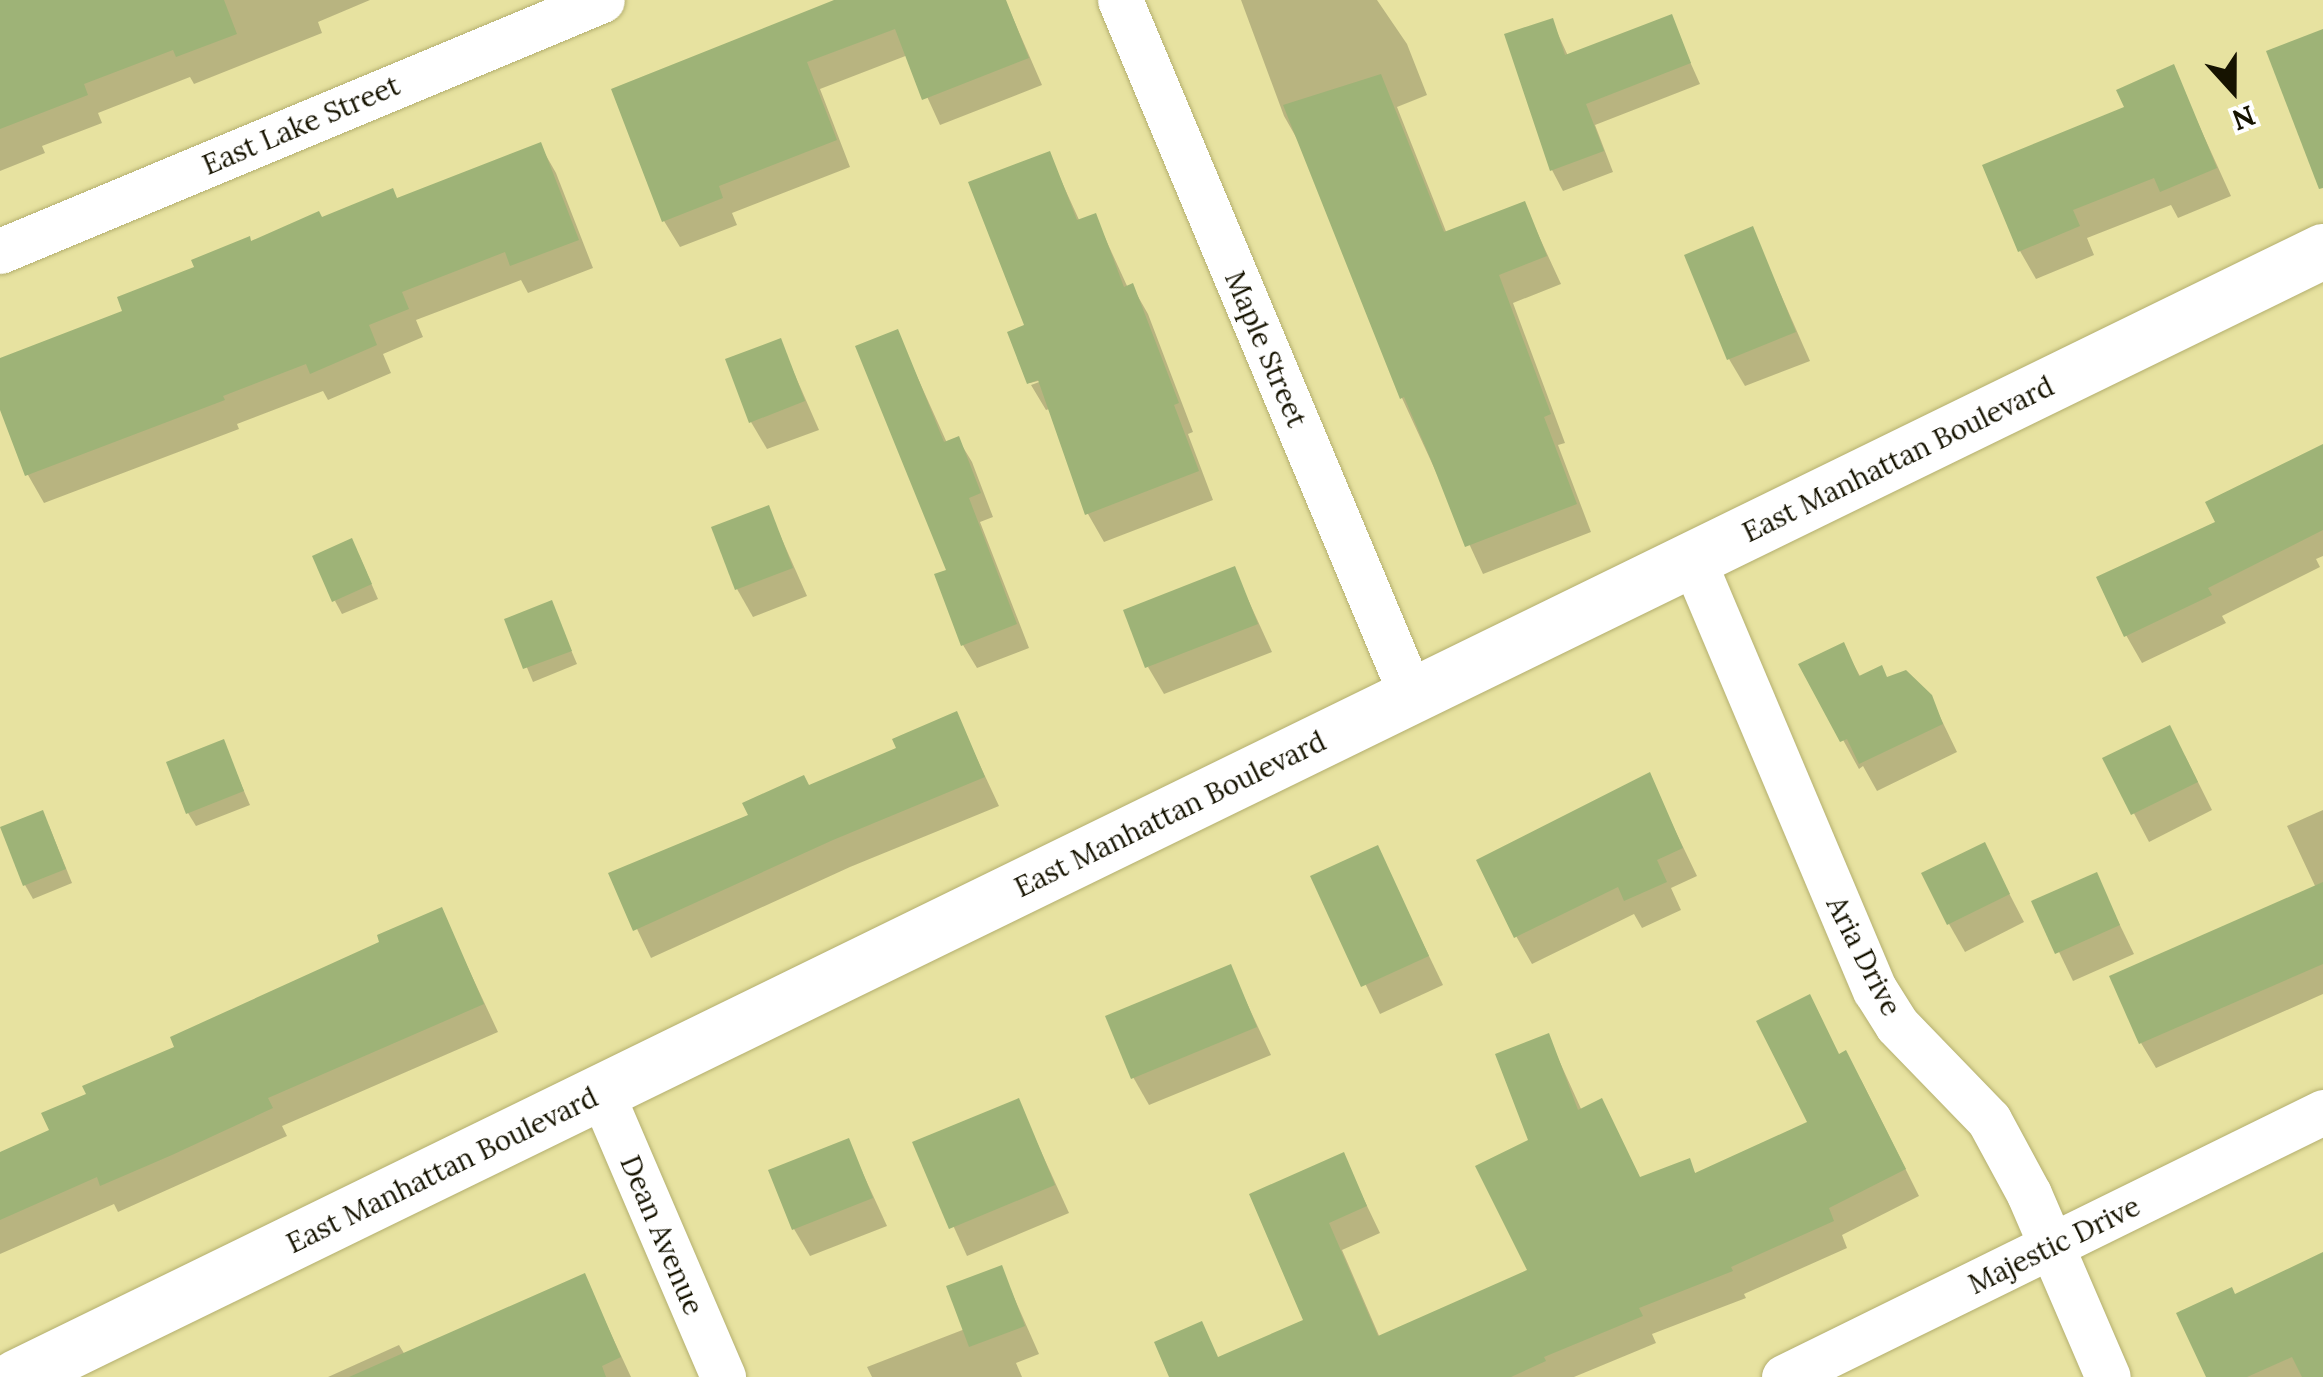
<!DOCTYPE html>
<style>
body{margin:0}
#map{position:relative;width:2323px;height:1377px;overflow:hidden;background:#e7e2a0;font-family:Lora,serif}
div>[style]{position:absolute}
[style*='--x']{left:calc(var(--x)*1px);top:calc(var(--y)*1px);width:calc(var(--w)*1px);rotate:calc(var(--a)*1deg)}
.shadow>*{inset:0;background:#0003}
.building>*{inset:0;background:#9eb377}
.roads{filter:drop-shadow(0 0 2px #b4af6f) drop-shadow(0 0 2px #b4af6f)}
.minor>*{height:45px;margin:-22.5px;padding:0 22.5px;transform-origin:22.5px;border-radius:22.5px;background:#fff}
.secondary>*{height:55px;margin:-27.5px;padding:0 27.5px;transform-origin:27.5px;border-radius:27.5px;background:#fff}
span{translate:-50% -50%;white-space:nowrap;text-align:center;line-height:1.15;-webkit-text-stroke:8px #fff;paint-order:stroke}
.street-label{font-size:28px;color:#161300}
.north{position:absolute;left:2183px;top:40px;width:100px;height:100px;-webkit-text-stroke:8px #fff;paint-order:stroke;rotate:159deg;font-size:28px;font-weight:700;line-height:40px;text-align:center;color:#161300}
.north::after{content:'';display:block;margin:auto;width:35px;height:45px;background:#161300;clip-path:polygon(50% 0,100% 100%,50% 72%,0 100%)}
</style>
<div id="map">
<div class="shadow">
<div style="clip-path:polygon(6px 0,370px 0,318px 22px,322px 33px,194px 84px,190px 77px,98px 113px,102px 123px,42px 146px,45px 153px,0 171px,0 3px)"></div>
<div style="clip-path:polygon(842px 0,1005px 0,1042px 85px,940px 125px,908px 55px,820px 89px,850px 167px,732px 213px,737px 225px,680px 247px,664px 221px)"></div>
<div style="clip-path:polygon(1241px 0,1377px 0,1407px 44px,1427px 95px,1397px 107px,1447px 234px,1524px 204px,1561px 284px,1513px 303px,1565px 443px,1558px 445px,1591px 532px,1483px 574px,1402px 398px,1300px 144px,1284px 116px)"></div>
<div style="clip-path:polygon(1670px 17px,1700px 84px,1595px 125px,1613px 172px,1563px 191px,1552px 170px,1507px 36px,1552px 21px,1568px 56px)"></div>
<div style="clip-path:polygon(2173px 68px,2231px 196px,2178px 218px,2171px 205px,2087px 238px,2094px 255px,2036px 279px,2020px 251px,2127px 108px)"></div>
<div style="clip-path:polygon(540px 145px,556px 173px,593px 268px,528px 293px,521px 280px,416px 320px,423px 337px,383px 354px,391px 373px,328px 400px,323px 391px,237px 424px,239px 429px,44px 503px,28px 475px,0 403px,0 361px,125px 313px,251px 244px,397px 200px)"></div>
<div style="clip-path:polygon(1049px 154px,1080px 222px,1095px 216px,1128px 288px,1132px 286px,1148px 314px,1193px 432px,1188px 434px,1213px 500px,1104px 542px,1088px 514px,1049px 409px,1046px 410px,1031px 385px,1050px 378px,1030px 383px,1011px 333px,1028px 327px)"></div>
<div style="clip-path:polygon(1752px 229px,1810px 361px,1745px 386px,1729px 359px)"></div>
<div style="clip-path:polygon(897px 332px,947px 443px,958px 439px,972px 462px,993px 517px,980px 522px,1029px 648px,977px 668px,963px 645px)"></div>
<div style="clip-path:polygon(780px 341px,819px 430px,767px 449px,751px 422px)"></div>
<div style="clip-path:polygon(2323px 446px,2323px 556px,2316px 559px,2320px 567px,2222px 616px,2226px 623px,2142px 663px,2126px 635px)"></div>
<div style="clip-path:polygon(768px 508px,807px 596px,753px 617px,737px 589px)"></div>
<div style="clip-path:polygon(359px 555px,378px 599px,342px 614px,335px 601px)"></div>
<div style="clip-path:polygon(1234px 569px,1272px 652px,1164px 694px,1148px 667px)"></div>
<div style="clip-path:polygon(551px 603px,577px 664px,533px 682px,507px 620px)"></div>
<div style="clip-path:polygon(1843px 645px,1861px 678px,1887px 679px,1930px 696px,1957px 752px,1877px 791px,1863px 766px,1859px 769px,1802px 665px)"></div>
<div style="clip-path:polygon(956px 714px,999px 806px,850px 867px,651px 958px,611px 875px,900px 750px)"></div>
<div style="clip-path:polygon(223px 742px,250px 805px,196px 826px,188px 813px)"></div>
<div style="clip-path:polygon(2185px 756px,2212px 810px,2149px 842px,2106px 760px)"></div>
<div style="clip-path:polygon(1649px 776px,1697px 876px,1671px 888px,1681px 910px,1642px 928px,1634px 914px,1532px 964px,1516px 936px)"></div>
<div style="clip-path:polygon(2323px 810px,2323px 994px,2156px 1068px,2141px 1043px,2316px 888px,2287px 826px)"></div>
<div style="clip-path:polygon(49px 826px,72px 883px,33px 899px,25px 885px)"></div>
<div style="clip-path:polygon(1984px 845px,2024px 922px,1965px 952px,1949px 924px)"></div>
<div style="clip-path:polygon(1377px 848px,1443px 985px,1380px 1014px,1313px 877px)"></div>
<div style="clip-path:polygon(2096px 876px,2134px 954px,2073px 981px,2035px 902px)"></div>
<div style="clip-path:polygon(441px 910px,498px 1032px,282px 1126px,287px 1136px,118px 1212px,114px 1204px,0 1254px,0 1154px,52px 1131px,178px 1048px)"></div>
<div style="clip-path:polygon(1230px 967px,1271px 1055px,1149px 1105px,1133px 1077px)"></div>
<div style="clip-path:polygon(1548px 1036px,1582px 1111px,1601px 1101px,1641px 1180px,1689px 1162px,1696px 1175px,1811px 1124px,1840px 1056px,1861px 1080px,1919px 1196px,1842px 1235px,1847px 1248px,1744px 1294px,1746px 1298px,1652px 1334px,1656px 1343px,1574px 1377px,1248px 1377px,1306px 1322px,1343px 1156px,1380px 1233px,1342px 1250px,1380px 1338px,1531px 1271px,1531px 1141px)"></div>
<div style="clip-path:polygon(1018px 1101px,1069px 1213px,967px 1256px,916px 1144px)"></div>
<div style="clip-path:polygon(848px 1141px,887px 1226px,810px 1256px,794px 1229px)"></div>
<div style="clip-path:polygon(2323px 1255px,2323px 1377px,2208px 1377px,2235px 1297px)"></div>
<div style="clip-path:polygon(1001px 1268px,1039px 1354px,1016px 1363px,1022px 1377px,872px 1377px,867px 1367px,965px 1329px)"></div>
<div style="clip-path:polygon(584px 1276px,631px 1377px,328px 1377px,399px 1345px,405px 1355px)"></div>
</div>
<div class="building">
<div style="clip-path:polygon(0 0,224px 0,237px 34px,176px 57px,173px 50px,84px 84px,88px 95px,0 129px)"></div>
<div style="clip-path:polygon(834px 0,1006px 0,1029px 58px,922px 100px,895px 29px,807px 62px,837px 140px,719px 186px,723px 198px,662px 222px,611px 89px)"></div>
<div style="clip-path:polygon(1672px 14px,1691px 63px,1586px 104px,1604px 151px,1550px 171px,1504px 34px,1553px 18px,1565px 55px)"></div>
<div style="clip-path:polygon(2323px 29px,2323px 188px,2319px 189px,2266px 51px)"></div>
<div style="clip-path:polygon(2174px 64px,2217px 168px,2160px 192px,2154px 178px,2073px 210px,2080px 226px,2018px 252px,1982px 165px,2124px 107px,2116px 90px)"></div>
<div style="clip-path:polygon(1381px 74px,1444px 232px,1525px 201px,1547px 256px,1499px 275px,1551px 414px,1544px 417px,1577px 504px,1465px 547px,1431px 460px,1404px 397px,1400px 399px,1283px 105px)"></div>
<div style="clip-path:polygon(541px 142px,579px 240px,510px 266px,505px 252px,402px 292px,409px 309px,369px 325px,377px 345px,310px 374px,306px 364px,223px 396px,225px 400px,25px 476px,0 410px,0 358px,122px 311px,117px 297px,194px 267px,191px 260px,250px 236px,251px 241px,319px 211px,322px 217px,393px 188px,397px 198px)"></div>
<div style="clip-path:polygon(1050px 151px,1077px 220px,1096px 213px,1124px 287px,1133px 283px,1179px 403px,1174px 405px,1199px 471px,1085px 515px,1038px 380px,1027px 384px,1007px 332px,1024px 325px,968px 182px)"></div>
<div style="clip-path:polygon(1753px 226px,1796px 332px,1727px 360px,1684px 255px)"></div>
<div style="clip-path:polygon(898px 329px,944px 442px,959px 436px,981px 493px,969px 498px,1017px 624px,961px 646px,934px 574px,946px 570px,855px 346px)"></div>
<div style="clip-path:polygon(781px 338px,805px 401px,749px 423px,725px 359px)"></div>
<div style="clip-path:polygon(2323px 444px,2323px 530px,2208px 588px,2212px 595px,2124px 637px,2096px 577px,2215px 522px,2205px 502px)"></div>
<div style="clip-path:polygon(769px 505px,793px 568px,735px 590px,711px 527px)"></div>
<div style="clip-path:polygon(352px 538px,372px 584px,332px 602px,312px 556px)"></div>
<div style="clip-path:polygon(1235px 566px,1258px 624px,1145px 668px,1123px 610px)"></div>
<div style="clip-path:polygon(552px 600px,572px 651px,523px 669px,504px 619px)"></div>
<div style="clip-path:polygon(1844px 642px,1859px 676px,1882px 665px,1887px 677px,1906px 670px,1932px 695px,1943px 724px,1859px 764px,1847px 739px,1840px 742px,1798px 664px)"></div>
<div style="clip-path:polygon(957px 711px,985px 777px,833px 840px,633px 931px,608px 873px,748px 815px,742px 803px,804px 775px,809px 785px,896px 748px,892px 739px)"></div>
<div style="clip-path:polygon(2170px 725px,2198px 782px,2131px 815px,2102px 758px)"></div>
<div style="clip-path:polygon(224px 739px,244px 791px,186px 814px,166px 762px)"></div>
<div style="clip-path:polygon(1650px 772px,1683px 848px,1657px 860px,1667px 882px,1624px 901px,1618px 887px,1514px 938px,1476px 860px)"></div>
<div style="clip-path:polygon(43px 810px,66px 869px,23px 886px,0 827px)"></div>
<div style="clip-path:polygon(1985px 842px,2010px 894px,1947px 925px,1921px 873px)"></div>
<div style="clip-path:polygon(1378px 845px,1429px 956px,1361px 987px,1310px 876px)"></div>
<div style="clip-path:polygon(2097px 872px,2120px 925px,2055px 954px,2031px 901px)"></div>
<div style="clip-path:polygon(2323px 882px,2323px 964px,2139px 1044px,2109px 976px)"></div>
<div style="clip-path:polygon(442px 907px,484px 1004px,268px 1098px,273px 1108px,172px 1155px,100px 1186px,97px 1177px,0 1220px,0 1152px,49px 1130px,41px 1113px,86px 1094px,82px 1086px,174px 1047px,170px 1037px,379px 942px,377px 935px)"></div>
<div style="clip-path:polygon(1231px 964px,1257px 1027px,1131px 1079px,1105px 1016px)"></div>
<div style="clip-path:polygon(1810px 994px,1839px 1054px,1846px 1050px,1906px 1169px,1829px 1208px,1834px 1221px,1731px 1267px,1733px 1271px,1639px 1308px,1643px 1316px,1544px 1357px,1546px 1361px,1511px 1377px,1169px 1377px,1154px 1342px,1202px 1321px,1218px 1357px,1303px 1320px,1249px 1194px,1344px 1152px,1367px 1206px,1329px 1223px,1378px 1336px,1527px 1270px,1475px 1166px,1528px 1140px,1495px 1054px,1549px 1033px,1578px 1110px,1602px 1098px,1640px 1177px,1690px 1158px,1695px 1173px,1807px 1122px,1756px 1021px)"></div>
<div style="clip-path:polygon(1019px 1098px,1055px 1185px,949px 1229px,912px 1142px)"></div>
<div style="clip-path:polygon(849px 1138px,873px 1198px,792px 1230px,768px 1170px)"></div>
<div style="clip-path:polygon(2323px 1252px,2323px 1377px,2302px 1377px,2292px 1357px,2247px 1377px,2206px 1377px,2176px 1313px,2232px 1287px,2235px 1294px)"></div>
<div style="clip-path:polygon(1002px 1265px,1025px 1326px,969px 1347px,946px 1286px)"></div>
<div style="clip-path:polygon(585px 1273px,621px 1357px,602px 1366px,606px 1377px,349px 1377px)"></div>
</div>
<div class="roads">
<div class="minor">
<div style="--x:1120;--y:0;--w:756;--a:67.27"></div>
<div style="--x:0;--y:251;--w:652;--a:-22.63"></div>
<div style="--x:1693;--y:560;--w:467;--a:67.1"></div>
<div style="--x:1875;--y:990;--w:41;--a:57.8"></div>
<div style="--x:1897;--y:1025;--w:132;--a:45.9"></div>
<div style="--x:1989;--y:1120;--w:84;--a:61.6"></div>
<div style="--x:2029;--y:1194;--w:199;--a:66.7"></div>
<div style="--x:601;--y:1092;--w:310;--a:66.8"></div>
<div style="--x:1784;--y:1377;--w:601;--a:-26.18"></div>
</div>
<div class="secondary">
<div style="--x:16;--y:1377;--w:2567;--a:-26.02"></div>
</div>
</div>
<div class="street-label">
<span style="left:301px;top:125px;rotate:-23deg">East Lake Street</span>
<span style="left:1266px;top:349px;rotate:67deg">Maple Street</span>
<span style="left:1898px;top:459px;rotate:-26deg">East Manhattan Boulevard</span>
<span style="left:1170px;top:814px;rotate:-26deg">East Manhattan Boulevard</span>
<span style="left:1864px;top:956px;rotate:63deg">Aria Drive</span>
<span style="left:442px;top:1170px;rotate:-26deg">East Manhattan Boulevard</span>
<span style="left:662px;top:1235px;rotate:67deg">Dean Avenue</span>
<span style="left:2054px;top:1245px;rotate:-26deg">Majestic Drive</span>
</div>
<div class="north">N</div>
</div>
